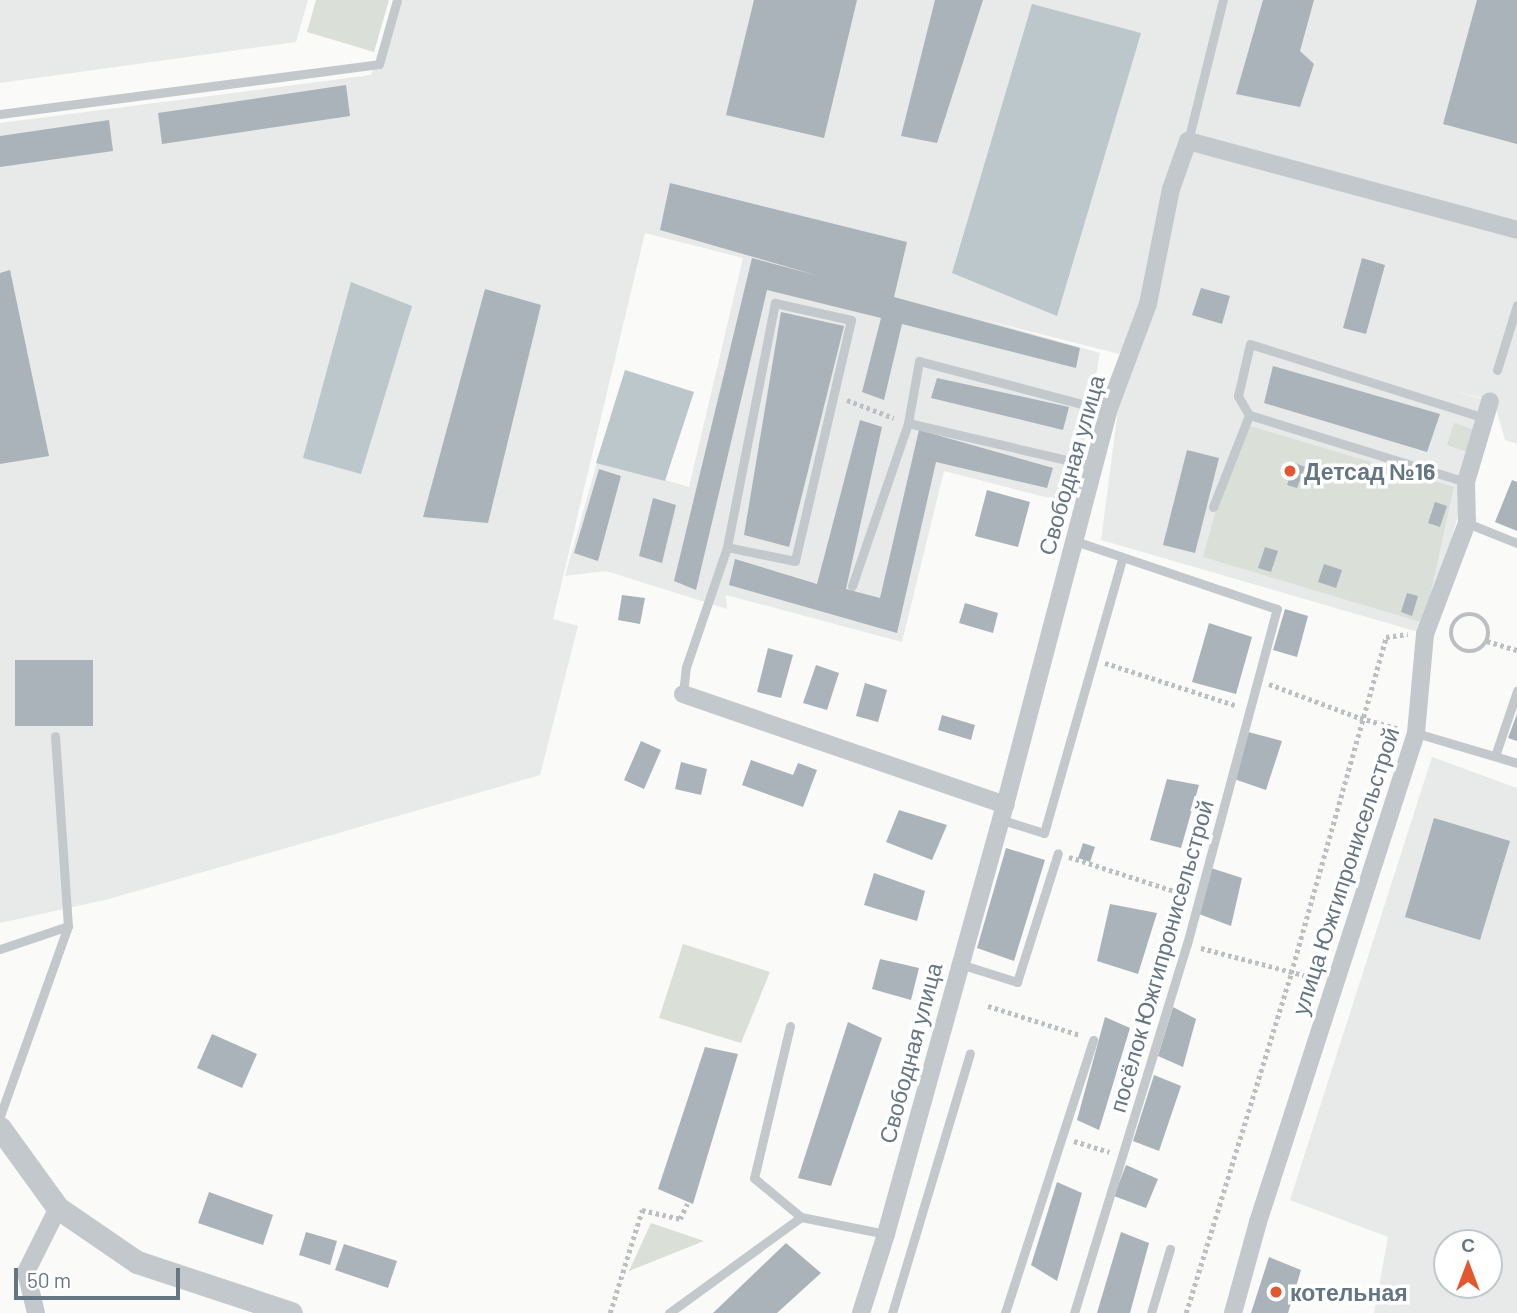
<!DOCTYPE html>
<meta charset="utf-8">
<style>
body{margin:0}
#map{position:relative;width:1517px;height:1313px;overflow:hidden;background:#fafaf8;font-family:Barlow,sans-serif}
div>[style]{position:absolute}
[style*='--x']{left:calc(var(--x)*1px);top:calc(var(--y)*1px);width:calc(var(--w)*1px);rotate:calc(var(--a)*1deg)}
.built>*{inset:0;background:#e8e9e9}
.green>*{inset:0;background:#dadfd7}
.water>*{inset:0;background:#bbc7cb}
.building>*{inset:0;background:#aab3b9}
.path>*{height:4.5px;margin-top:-2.25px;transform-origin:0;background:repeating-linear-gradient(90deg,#bbbfc2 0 3.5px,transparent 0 7px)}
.path>.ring{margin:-2.25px;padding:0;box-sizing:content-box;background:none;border:4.5px solid #bbbfc2;border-radius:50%}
.service>*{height:9px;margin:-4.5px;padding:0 4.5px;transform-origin:4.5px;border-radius:4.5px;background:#c3c8cc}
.minor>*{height:18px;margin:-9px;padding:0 9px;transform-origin:9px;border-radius:9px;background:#c3c8cc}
.tertiary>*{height:23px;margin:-11.5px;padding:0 11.5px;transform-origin:11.5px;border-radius:11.5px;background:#c3c8cc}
.dots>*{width:19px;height:19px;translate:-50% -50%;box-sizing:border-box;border:4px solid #fff;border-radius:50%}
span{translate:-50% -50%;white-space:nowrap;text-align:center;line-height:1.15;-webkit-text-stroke:7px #fff;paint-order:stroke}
.street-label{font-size:23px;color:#657683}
.poi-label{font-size:23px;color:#657683;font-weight:700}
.left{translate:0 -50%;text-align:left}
.north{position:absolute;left:1433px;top:1229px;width:70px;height:70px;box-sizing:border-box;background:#fff;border:2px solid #c1c8cd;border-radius:50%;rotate:0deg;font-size:19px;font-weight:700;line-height:28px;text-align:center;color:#657683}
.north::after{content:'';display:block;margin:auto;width:24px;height:32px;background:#e4572e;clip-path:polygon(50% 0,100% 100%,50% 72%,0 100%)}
.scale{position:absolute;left:14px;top:1268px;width:166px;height:32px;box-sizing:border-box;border:4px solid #657683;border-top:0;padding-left:9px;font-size:21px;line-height:24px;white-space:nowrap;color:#657683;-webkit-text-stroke:5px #fff;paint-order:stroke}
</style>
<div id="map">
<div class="built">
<div style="clip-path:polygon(0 0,308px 0,296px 42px,0 83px)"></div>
<div style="clip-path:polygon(395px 0,1517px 0,1517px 444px,1505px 440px,1494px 401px,1448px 389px,1490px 401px,1425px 634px,1101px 540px,1125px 356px,1147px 304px,1119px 354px,978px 318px,1100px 353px,1073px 504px,944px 471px,902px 642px,726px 595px,727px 609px,606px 571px,565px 576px,598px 459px,689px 487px,743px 258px,645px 233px,553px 619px,578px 626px,540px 775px,109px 899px,0 923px,0 123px,371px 75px)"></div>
<div style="clip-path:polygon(evenodd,1432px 757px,1517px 788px,1517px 1313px,1374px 1313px,1388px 1237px,1290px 1200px,1432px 757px,1447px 1243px,1489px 1243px,1489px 1285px,1447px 1285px,1447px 1243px)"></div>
</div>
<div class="green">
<div style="clip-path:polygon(316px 0,389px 0,374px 52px,307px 32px)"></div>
<div style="clip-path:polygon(1454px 423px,1475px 430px,1467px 452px,1447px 445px)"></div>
<div style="clip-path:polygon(1247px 425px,1454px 487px,1424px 623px,1203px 557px,1235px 441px)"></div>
<div style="clip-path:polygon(683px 944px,770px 972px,741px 1043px,659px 1018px)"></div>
<div style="clip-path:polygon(651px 1223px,704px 1241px,629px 1271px)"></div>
</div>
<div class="water">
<div style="clip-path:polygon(1032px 4px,1141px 33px,1057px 316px,952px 273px)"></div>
<div style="clip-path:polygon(351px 282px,412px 306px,361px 474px,303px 458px)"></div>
<div style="clip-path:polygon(625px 370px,694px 392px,665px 481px,596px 463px)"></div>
</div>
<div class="building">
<div style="clip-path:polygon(754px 0,857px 0,824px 138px,726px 115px)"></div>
<div style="clip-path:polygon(935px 0,983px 0,937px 143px,901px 136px)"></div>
<div style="clip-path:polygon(1263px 0,1314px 0,1300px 51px,1314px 64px,1300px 107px,1236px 94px)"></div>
<div style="clip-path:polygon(1477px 0,1517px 0,1517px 144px,1443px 124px)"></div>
<div style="clip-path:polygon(346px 85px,350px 116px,162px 144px,158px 113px)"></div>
<div style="clip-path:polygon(109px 120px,113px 151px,0 167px,0 136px)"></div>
<div style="clip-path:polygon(670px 183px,907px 242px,894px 297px,1080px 348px,1076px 368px,902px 324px,884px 400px,862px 392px,881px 318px,767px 290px,696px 590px,674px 581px,752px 258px,819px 276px,660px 230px)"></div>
<div style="clip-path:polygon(1362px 258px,1385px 265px,1366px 334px,1343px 328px)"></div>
<div style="clip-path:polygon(10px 270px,49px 456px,0 464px,0 273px)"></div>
<div style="clip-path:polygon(1201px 288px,1230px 296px,1222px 324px,1192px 315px)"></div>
<div style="clip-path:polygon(485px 289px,541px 305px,488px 523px,423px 517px)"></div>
<div style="clip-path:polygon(781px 312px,844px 326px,789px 547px,744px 535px)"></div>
<div style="clip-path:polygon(1273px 366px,1440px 414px,1427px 452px,1264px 403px)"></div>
<div style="clip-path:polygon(937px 378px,1069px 407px,1063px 430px,931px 398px)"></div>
<div style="clip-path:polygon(860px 420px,882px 427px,846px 589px,880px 598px,919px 430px,1053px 468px,1047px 488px,936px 462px,897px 633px,729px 585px,735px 559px,817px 584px)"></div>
<div style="clip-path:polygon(1187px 450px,1219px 458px,1195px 553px,1163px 545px)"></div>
<div style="clip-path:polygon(1295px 463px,1305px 467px,1297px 488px,1287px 485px)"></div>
<div style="clip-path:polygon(599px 469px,621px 476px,598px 561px,574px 553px)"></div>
<div style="clip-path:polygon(1512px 480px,1517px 482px,1517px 531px,1495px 522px)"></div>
<div style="clip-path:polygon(987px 490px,1030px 502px,1018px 547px,975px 536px)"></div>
<div style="clip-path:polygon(653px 498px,676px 505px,662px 563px,639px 556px)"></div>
<div style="clip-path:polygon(1435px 502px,1447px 506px,1440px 527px,1428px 523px)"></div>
<div style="clip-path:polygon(1265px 547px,1278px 551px,1271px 572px,1258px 568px)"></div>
<div style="clip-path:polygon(1324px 564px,1342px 570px,1336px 588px,1318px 582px)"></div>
<div style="clip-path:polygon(1407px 593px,1418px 596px,1412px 616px,1401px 612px)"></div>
<div style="clip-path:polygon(622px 595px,645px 598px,640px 624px,618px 620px)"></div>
<div style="clip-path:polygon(965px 603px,998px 613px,993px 633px,959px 623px)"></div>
<div style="clip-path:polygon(1285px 609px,1308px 616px,1297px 657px,1273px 650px)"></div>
<div style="clip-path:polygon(1209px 623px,1252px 637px,1236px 694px,1192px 682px)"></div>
<div style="clip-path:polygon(768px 648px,793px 655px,781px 698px,757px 692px)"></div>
<div style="clip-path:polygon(15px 660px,93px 660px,93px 726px,15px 726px)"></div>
<div style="clip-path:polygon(816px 665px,839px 673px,827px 710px,803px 703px)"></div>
<div style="clip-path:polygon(865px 683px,887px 690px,878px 722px,856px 716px)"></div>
<div style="clip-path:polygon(1517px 714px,1517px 741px,1508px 738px)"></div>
<div style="clip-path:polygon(942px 715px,975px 725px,971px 740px,938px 730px)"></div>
<div style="clip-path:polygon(1248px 732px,1282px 741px,1266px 790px,1234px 779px)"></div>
<div style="clip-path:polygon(641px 741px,661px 750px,644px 789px,624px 780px)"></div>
<div style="clip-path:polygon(751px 760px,793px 775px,798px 763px,817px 770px,803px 807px,742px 785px)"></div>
<div style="clip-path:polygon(681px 762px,707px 769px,701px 795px,675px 789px)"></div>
<div style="clip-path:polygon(1167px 779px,1199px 785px,1181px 848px,1150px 840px)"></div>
<div style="clip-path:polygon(899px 810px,947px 825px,932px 860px,886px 842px)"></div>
<div style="clip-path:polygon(1434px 818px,1510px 841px,1480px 940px,1405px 917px)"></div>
<div style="clip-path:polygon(1083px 843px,1095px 847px,1090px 862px,1078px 858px)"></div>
<div style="clip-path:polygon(1006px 848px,1045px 860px,1014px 961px,977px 948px)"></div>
<div style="clip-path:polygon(1211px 868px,1242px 878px,1231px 926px,1199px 914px)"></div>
<div style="clip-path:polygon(874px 873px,925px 891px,917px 921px,864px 905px)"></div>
<div style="clip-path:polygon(1110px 904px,1157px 913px,1138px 974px,1097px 961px)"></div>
<div style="clip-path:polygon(880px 959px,919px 968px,911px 1000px,872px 989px)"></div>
<div style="clip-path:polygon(1173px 1007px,1196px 1019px,1183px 1067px,1158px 1056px)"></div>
<div style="clip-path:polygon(1105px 1017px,1130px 1028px,1099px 1130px,1077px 1120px)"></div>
<div style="clip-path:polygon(848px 1022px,882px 1038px,831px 1186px,798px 1178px)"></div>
<div style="clip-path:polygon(212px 1034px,257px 1054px,242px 1088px,197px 1068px)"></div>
<div style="clip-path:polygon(705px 1047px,738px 1054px,693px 1204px,658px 1189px)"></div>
<div style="clip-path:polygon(1154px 1075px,1181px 1086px,1159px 1151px,1133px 1141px)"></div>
<div style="clip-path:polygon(1126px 1165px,1158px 1179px,1146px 1208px,1114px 1196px)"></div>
<div style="clip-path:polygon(1057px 1182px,1082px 1193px,1057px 1281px,1031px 1265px)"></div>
<div style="clip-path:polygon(209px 1192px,273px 1215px,263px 1245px,198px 1223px)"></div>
<div style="clip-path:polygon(306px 1232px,337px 1241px,330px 1265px,299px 1255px)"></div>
<div style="clip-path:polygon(1121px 1232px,1149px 1243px,1130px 1313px,1097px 1313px)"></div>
<div style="clip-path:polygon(786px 1243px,821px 1273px,777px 1313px,713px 1313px)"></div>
<div style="clip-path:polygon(344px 1244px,397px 1261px,388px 1288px,335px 1270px)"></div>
<div style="clip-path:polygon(1269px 1257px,1301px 1270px,1288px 1313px,1251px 1313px)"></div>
</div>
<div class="path">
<div style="--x:847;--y:400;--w:50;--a:21"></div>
<div class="ring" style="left:1451px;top:614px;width:33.5px;height:33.5px"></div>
<div style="--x:1487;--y:641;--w:31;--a:17"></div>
<div style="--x:1105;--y:663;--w:139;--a:18"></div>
<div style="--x:1269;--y:684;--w:97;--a:20.5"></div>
<div style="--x:1360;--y:718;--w:41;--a:15.4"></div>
<div style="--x:1069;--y:857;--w:124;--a:17.9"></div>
<div style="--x:1201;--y:948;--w:121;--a:14.8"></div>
<div style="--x:988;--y:1006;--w:96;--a:17.5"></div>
<div style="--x:1074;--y:1141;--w:37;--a:17"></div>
<div style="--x:610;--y:1313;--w:108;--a:-72.7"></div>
<div style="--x:642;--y:1210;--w:39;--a:13"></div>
<div style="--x:680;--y:1219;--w:17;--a:-65"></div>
<div style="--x:1186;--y:1313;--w:356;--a:-72.8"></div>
<div style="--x:1291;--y:973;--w:349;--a:-74.2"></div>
<div style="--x:1386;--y:637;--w:22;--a:-8"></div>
</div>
<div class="service">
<div style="--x:0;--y:114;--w:382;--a:-7.5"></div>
<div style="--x:379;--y:64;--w:66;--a:-74.3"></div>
<div style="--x:1188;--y:141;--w:145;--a:-76.1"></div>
<div style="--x:1497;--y:370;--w:68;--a:-72.9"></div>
<div style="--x:908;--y:423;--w:63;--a:-79.9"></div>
<div style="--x:919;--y:361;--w:196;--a:14.8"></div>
<div style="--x:1466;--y:482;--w:227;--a:-162.8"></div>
<div style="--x:1249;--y:415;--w:22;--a:-120"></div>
<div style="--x:1238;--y:396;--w:53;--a:-77"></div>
<div style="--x:1250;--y:344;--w:246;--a:17.5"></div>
<div style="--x:1213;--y:507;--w:99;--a:-68.6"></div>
<div style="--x:1467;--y:523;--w:54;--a:21.8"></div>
<div style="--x:852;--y:586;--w:172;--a:-71"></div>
<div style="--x:908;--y:423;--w:190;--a:13.1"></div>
<div style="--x:683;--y:694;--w:27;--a:-84"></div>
<div style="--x:686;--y:667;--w:127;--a:-71.1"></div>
<div style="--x:727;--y:547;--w:249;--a:-78.9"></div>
<div style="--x:775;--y:303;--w:78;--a:12.6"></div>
<div style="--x:851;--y:320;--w:247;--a:103.1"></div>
<div style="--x:795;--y:561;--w:69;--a:-168.4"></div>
<div style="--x:1416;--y:733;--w:105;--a:16.5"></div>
<div style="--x:55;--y:736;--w:190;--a:86.1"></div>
<div style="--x:1495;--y:756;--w:69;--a:-71.3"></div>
<div style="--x:999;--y:819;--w:47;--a:17.3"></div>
<div style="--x:1044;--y:833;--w:284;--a:-74.1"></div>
<div style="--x:0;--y:949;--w:72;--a:-18.7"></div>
<div style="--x:68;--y:926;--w:202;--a:109.7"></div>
<div style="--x:960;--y:964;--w:60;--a:17.5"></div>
<div style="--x:1017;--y:982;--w:135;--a:-72.4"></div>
<div style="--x:790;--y:1026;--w:156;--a:103.3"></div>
<div style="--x:754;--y:1178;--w:61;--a:39.7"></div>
<div style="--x:801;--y:1217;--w:87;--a:11.3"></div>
<div style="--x:669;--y:1313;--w:163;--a:-36"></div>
<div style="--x:892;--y:1313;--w:271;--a:-73.3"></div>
<div style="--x:1005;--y:1313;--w:287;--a:-72.1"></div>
<div style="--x:1074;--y:1313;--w:386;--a:-73"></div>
<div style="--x:1187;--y:944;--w:347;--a:-75"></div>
<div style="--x:1277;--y:609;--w:213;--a:-161.4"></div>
<div style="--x:1151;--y:1313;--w:67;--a:-73.5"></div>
</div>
<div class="minor">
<div style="--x:683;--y:694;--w:341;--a:19"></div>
<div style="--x:36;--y:1313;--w:42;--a:-103.7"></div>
<div style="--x:26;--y:1272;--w:72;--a:-63.4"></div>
<div style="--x:861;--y:1313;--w:83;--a:-72.4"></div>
<div style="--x:886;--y:1234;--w:445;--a:-74.5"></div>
<div style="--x:1005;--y:805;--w:407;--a:-75.3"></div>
<div style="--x:1108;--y:411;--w:114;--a:-69.5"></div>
<div style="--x:1148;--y:304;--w:117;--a:-78.7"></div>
<div style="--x:1171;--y:189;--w:51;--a:-70.5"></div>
<div style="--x:1188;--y:141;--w:341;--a:15.1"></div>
<div style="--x:1233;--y:1313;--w:94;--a:-74.6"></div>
<div style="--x:1258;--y:1222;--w:514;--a:-72.09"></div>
<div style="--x:1416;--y:733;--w:99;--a:-84.8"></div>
<div style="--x:1425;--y:634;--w:119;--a:-69.3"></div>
<div style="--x:1467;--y:523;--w:41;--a:-91.4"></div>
<div style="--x:1466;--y:482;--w:84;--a:-73.5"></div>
</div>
<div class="tertiary">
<div style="--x:0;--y:1128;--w:99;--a:54.1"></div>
<div style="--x:58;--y:1208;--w:96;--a:34.4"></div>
<div style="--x:137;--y:1262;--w:162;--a:18.3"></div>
</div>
<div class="dots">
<div style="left:1290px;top:471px;background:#e4572e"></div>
<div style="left:1276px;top:1292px;background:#e4572e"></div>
</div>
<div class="street-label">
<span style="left:1071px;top:465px;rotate:-74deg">Свободная улица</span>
<span style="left:1345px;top:871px;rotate:-72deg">улица Южгипронисельстрой</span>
<span style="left:1161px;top:956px;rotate:-74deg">посёлок Южгипронисельстрой</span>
<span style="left:910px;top:1053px;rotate:-75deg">Свободная улица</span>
</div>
<div class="poi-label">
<span class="left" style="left:1304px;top:471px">Детсад №16</span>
<span class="left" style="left:1290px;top:1292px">котельная</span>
</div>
<div class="north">С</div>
<div class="scale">50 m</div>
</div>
